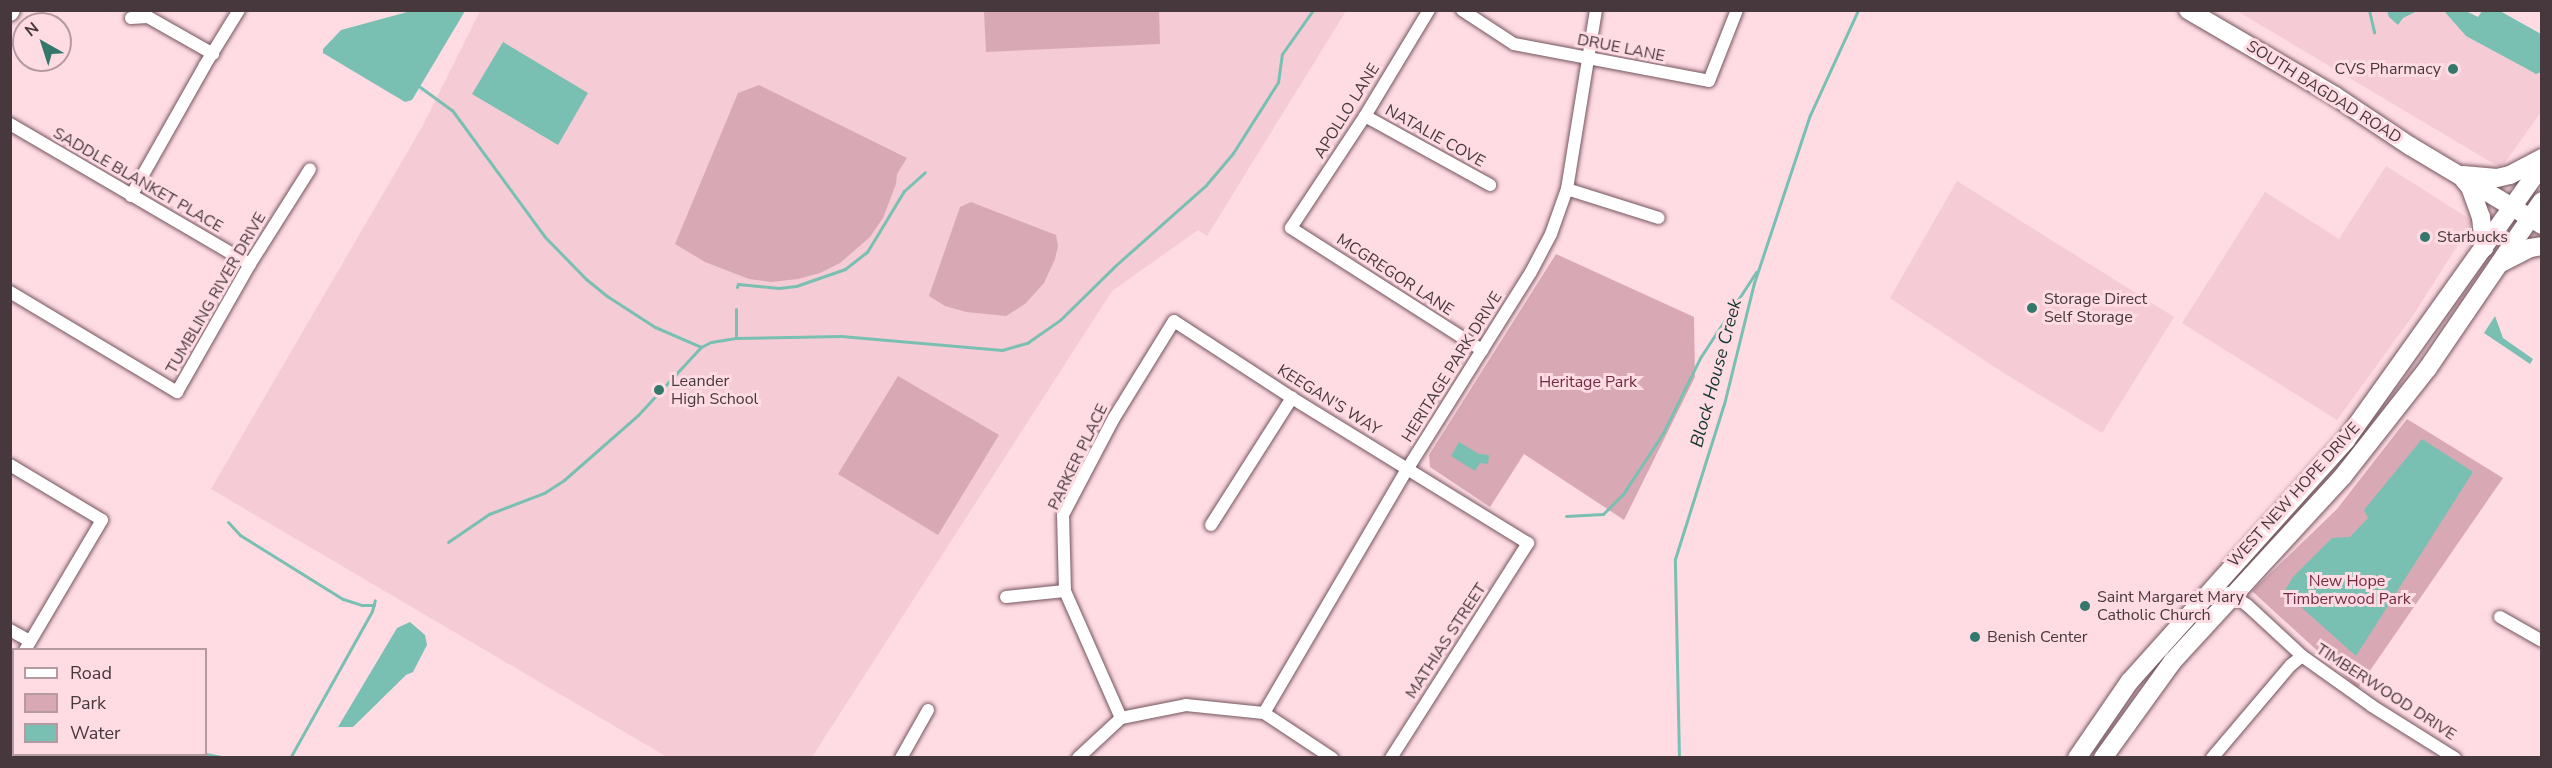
<!DOCTYPE html>
<style>
body{margin:0}
#map{position:relative;width:2552px;height:768px;overflow:hidden;background:#ffdbe4;font-family:"Nunito Sans",sans-serif}
div>[style]{position:absolute}
[style*='--x']{left:calc(var(--x)*1px);top:calc(var(--y)*1px);width:calc(var(--w)*1px);rotate:calc(var(--a)*1deg)}
.built>*{inset:0;background:#f5cbd5}
.green>*{inset:0;background:#d8a9b5}
.water>*{inset:0;background:#79c0b2}
.stream>*{height:3px;margin:-1.5px;padding:0 1.5px;transform-origin:1.5px;border-radius:1.5px;background:#79c0b2}
.roads{filter:drop-shadow(0 0 2px #73555d) drop-shadow(0 0 2px #73555d)}
.street>*{height:12px;margin:-6px;padding:0 6px;transform-origin:6px;border-radius:6px;background:#fff}
.secondary>*{height:18px;margin:-9px;padding:0 9px;transform-origin:9px;border-radius:9px;background:#fff}
.dots>*{width:16px;height:16px;translate:-50% -50%;box-sizing:border-box;border:3px solid #ffdbe4;border-radius:50%}
span{translate:-50% -50%;white-space:nowrap;text-align:center;line-height:1.15;-webkit-text-stroke:6px #ffdbe4;paint-order:stroke}
.street-label{font-size:16px;color:#46383c}
.poi-label{font-size:16px;color:#46383c}
.right{translate:-100% -50%;text-align:right}
.left{translate:0 -50%;text-align:left}
.park-label{font-size:16px;color:#732b43}
.water-label{font-size:18px;color:#143630;font-style:italic}
.frame{position:absolute;inset:0;border:12px solid #46383c;pointer-events:none}
.legend{position:absolute;left:12px;top:648px;width:195px;height:108px;box-sizing:border-box;background:#ffdbe4;border:2px solid #b59aa1;margin:0;padding:8px 10px;list-style:none;font-size:18px;color:#46383c}
.legend li{display:flex;align-items:center;gap:12px;height:30px}
.legend b{width:30px;border:2px solid #b59aa1}
.north{position:absolute;left:12px;top:12px;width:60px;height:60px;box-sizing:border-box;background:#ffdbe4;border:2px solid #b59aa1;border-radius:50%;rotate:321deg;font-size:16px;font-weight:700;line-height:24px;text-align:center;color:#46383c}
.north::after{content:'';display:block;margin:auto;width:21px;height:27px;background:#33786b;clip-path:polygon(50% 0,100% 100%,50% 72%,0 100%)}
</style>
<div id="map">
<div class="built">
<div style="clip-path:polygon(480px 11px,1346px 11px,1207px 236px,1198px 230px,1112px 291px,812px 757px,667px 757px,211px 489px,422px 127px)"></div>
<div style="clip-path:polygon(2237px 11px,2442px 11px,2541px 72px,2541px 112px,2501px 168px)"></div>
<div style="clip-path:polygon(2386px 166px,2473px 221px,2414px 314px,2337px 420px,2182px 323px,2265px 192px,2339px 239px)"></div>
<div style="clip-path:polygon(1957px 181px,2174px 317px,2102px 433px,1999px 370px,1890px 298px)"></div>
</div>
<div class="green">
<div style="clip-path:polygon(984px 11px,1159px 11px,1160px 44px,986px 52px)"></div>
<div style="clip-path:polygon(759px 85px,907px 158px,897px 174px,896px 184px,883px 218px,870px 237px,840px 263px,820px 273px,798px 279px,771px 282px,749px 279px,705px 262px,675px 244px,738px 93px)"></div>
<div style="clip-path:polygon(971px 202px,1056px 235px,1058px 246px,1055px 259px,1044px 283px,1025px 304px,1006px 316px,966px 312px,945px 306px,929px 296px,960px 207px)"></div>
<div style="clip-path:polygon(1556px 254px,1694px 317px,1695px 377px,1624px 520px,1524px 454px,1490px 507px,1430px 467px,1429px 455px)"></div>
<div style="clip-path:polygon(898px 376px,999px 435px,938px 535px,838px 474px)"></div>
<div style="clip-path:polygon(2407px 419px,2503px 478px,2358px 688px,2252px 591px,2337px 509px)"></div>
</div>
<div class="water">
<div style="clip-path:polygon(411px 11px,465px 11px,412px 100px,405px 102px,323px 53px,323px 49px,341px 30px)"></div>
<div style="clip-path:polygon(2387px 11px,2387px 10px,2417px 11px,2403px 18px,2398px 25px,2389px 17px)"></div>
<div style="clip-path:polygon(2444px 11px,2466px 11px,2478px 17px,2482px 11px,2500px 11px,2541px 34px,2541px 72px,2536px 74px,2529px 70px,2466px 36px)"></div>
<div style="clip-path:polygon(503px 42px,588px 93px,558px 145px,472px 94px)"></div>
<div style="clip-path:polygon(2495px 316px,2503px 338px,2533px 359px,2530px 364px,2484px 333px)"></div>
<div style="clip-path:polygon(2422px 439px,2473px 472px,2356px 656px,2284px 592px,2293px 577px,2332px 538px,2350px 537px,2368px 518px,2364px 510px)"></div>
<div style="clip-path:polygon(1459px 442px,1479px 454px,1489px 455px,1488px 464px,1480px 463px,1475px 471px,1451px 456px)"></div>
<div style="clip-path:polygon(410px 622px,425px 635px,427px 645px,413px 672px,406px 675px,353px 727px,338px 727px,397px 628px)"></div>
</div>
<div class="stream">
<div style="--x:2369;--y:10;--w:23;--a:77"></div>
<div style="--x:420;--y:87;--w:39;--a:36"></div>
<div style="--x:452;--y:110;--w:157;--a:53.8"></div>
<div style="--x:545;--y:237;--w:59;--a:45.7"></div>
<div style="--x:586;--y:279;--w:27;--a:39"></div>
<div style="--x:607;--y:296;--w:57;--a:32.9"></div>
<div style="--x:655;--y:327;--w:50;--a:23.5"></div>
<div style="--x:737;--y:287;--w:3;--a:-72"></div>
<div style="--x:738;--y:284;--w:41;--a:5.6"></div>
<div style="--x:779;--y:288;--w:17;--a:-7"></div>
<div style="--x:796;--y:286;--w:52;--a:-19.1"></div>
<div style="--x:845;--y:269;--w:28;--a:-38"></div>
<div style="--x:867;--y:252;--w:71;--a:-58.8"></div>
<div style="--x:904;--y:191;--w:28;--a:-42"></div>
<div style="--x:736;--y:338;--w:29;--a:-90"></div>
<div style="--x:1566;--y:516;--w:37;--a:-3"></div>
<div style="--x:1603;--y:514;--w:28;--a:-45"></div>
<div style="--x:1623;--y:494;--w:73;--a:-56.7"></div>
<div style="--x:1663;--y:433;--w:84;--a:-63.7"></div>
<div style="--x:1700;--y:358;--w:103;--a:-56.9"></div>
<div style="--x:228;--y:522;--w:18;--a:47"></div>
<div style="--x:240;--y:535;--w:121;--a:31.9"></div>
<div style="--x:343;--y:599;--w:20;--a:18"></div>
<div style="--x:362;--y:605;--w:12;--a:0"></div>
<div style="--x:448;--y:542;--w:50;--a:-34.3"></div>
<div style="--x:489;--y:514;--w:59;--a:-20.9"></div>
<div style="--x:544;--y:493;--w:24;--a:-33"></div>
<div style="--x:564;--y:480;--w:98;--a:-41.3"></div>
<div style="--x:638;--y:415;--w:93;--a:-47.2"></div>
<div style="--x:701;--y:347;--w:11;--a:-27"></div>
<div style="--x:711;--y:342;--w:25;--a:-9"></div>
<div style="--x:736;--y:338;--w:105;--a:-1.1"></div>
<div style="--x:841;--y:336;--w:162;--a:5"></div>
<div style="--x:1002;--y:350;--w:26;--a:-16"></div>
<div style="--x:1027;--y:343;--w:40;--a:-34.9"></div>
<div style="--x:1060;--y:320;--w:78;--a:-44.5"></div>
<div style="--x:1116;--y:265;--w:120;--a:-41.6"></div>
<div style="--x:1206;--y:185;--w:42;--a:-49.8"></div>
<div style="--x:1233;--y:153;--w:84;--a:-57.6"></div>
<div style="--x:1278;--y:82;--w:28;--a:-82"></div>
<div style="--x:1282;--y:54;--w:54;--a:-54.8"></div>
<div style="--x:206;--y:754;--w:21;--a:11"></div>
<div style="--x:156;--y:758;--w:20;--a:-11"></div>
<div style="--x:290;--y:758;--w:168;--a:-60.8"></div>
<div style="--x:372;--y:611;--w:11;--a:-75"></div>
<div style="--x:1679;--y:758;--w:199;--a:-91.2"></div>
<div style="--x:1675;--y:559;--w:163;--a:-72.5"></div>
<div style="--x:1724;--y:404;--w:125;--a:-76.1"></div>
<div style="--x:1754;--y:283;--w:177;--a:-71.6"></div>
<div style="--x:1810;--y:115;--w:115;--a:-65.4"></div>
</div>
<div class="roads">
<div class="street">
<div style="--x:1429;--y:10;--w:124;--a:121.1"></div>
<div style="--x:1365;--y:116;--w:134;--a:123.5"></div>
<div style="--x:1291;--y:228;--w:227;--a:32.6"></div>
<div style="--x:1462;--y:10;--w:62;--a:33.2"></div>
<div style="--x:1514;--y:44;--w:198;--a:10.7"></div>
<div style="--x:1709;--y:81;--w:76;--a:-68.5"></div>
<div style="--x:131;--y:18;--w:17;--a:-3"></div>
<div style="--x:148;--y:17;--w:75;--a:29.6"></div>
<div style="--x:1365;--y:116;--w:143;--a:28.9"></div>
<div style="--x:10;--y:124;--w:278;--a:30.3"></div>
<div style="--x:1567;--y:189;--w:96;--a:17.5"></div>
<div style="--x:131;--y:196;--w:150;--a:-60.5"></div>
<div style="--x:205;--y:65;--w:65;--a:-58.3"></div>
<div style="--x:10;--y:292;--w:195;--a:30.9"></div>
<div style="--x:177;--y:392;--w:147;--a:-60.3"></div>
<div style="--x:250;--y:264;--w:112;--a:-57.7"></div>
<div style="--x:10;--y:465;--w:107;--a:30.9"></div>
<div style="--x:102;--y:520;--w:151;--a:120.6"></div>
<div style="--x:1211;--y:525;--w:151;--a:-57.5"></div>
<div style="--x:2229;--y:593;--w:22;--a:34"></div>
<div style="--x:2247;--y:605;--w:75;--a:42.8"></div>
<div style="--x:2302;--y:656;--w:86;--a:35.5"></div>
<div style="--x:2372;--y:706;--w:98;--a:32.1"></div>
<div style="--x:1006;--y:597;--w:59;--a:-5.8"></div>
<div style="--x:2500;--y:617;--w:48;--a:29.7"></div>
<div style="--x:10;--y:630;--w:23;--a:29"></div>
<div style="--x:10;--y:675;--w:6;--a:-51"></div>
<div style="--x:1264;--y:713;--w:284;--a:-59.6"></div>
<div style="--x:1408;--y:468;--w:231;--a:-57.9"></div>
<div style="--x:1531;--y:272;--w:43;--a:-62.2"></div>
<div style="--x:1551;--y:234;--w:48;--a:-70.4"></div>
<div style="--x:1567;--y:189;--w:181;--a:-80.8"></div>
<div style="--x:1121;--y:718;--w:139;--a:-113.8"></div>
<div style="--x:1065;--y:591;--w:76;--a:-91.5"></div>
<div style="--x:1063;--y:515;--w:110;--a:-62.3"></div>
<div style="--x:1114;--y:418;--w:114;--a:-58.3"></div>
<div style="--x:1174;--y:321;--w:141;--a:33.1"></div>
<div style="--x:1292;--y:398;--w:277;--a:31.6"></div>
<div style="--x:1528;--y:543;--w:255;--a:122.5"></div>
<div style="--x:901;--y:758;--w:55;--a:-60.6"></div>
<div style="--x:1078;--y:758;--w:59;--a:-42.9"></div>
<div style="--x:1121;--y:718;--w:66;--a:-11.3"></div>
<div style="--x:1186;--y:705;--w:78;--a:5.9"></div>
<div style="--x:1264;--y:713;--w:82;--a:33.5"></div>
<div style="--x:2212;--y:758;--w:122;--a:-49.7"></div>
<div style="--x:2291;--y:665;--w:14;--a:-39"></div>
</div>
<div class="secondary">
<div style="--x:2188;--y:10;--w:170;--a:30.3"></div>
<div style="--x:2335;--y:96;--w:90;--a:33.7"></div>
<div style="--x:2410;--y:146;--w:154;--a:30.9"></div>
<div style="--x:10;--y:12;--w:2;--a:-63"></div>
<div style="--x:2463;--y:175;--w:34;--a:5"></div>
<div style="--x:2497;--y:178;--w:13;--a:-13"></div>
<div style="--x:2510;--y:175;--w:36;--a:-28"></div>
<div style="--x:2464;--y:180;--w:9;--a:49"></div>
<div style="--x:2470;--y:187;--w:32;--a:70"></div>
<div style="--x:2481;--y:217;--w:31;--a:84"></div>
<div style="--x:2501;--y:263;--w:33;--a:-27"></div>
<div style="--x:2530;--y:248;--w:12;--a:-9"></div>
<div style="--x:2077;--y:758;--w:93;--a:-55.5"></div>
<div style="--x:2130;--y:681;--w:324;--a:-48.1"></div>
<div style="--x:2346;--y:440;--w:338;--a:-54.5"></div>
<div style="--x:2103;--y:758;--w:120;--a:-54.2"></div>
<div style="--x:2173;--y:661;--w:251;--a:-47.4"></div>
<div style="--x:2343;--y:476;--w:137;--a:-51.8"></div>
<div style="--x:2428;--y:368;--w:202;--a:-55.7"></div>
</div>
</div>
<div class="dots">
<div style="left:2453px;top:69px;background:#33786b"></div>
<div style="left:2425px;top:237px;background:#33786b"></div>
<div style="left:2032px;top:308px;background:#33786b"></div>
<div style="left:659px;top:390px;background:#33786b"></div>
<div style="left:2085px;top:606px;background:#33786b"></div>
<div style="left:1975px;top:637px;background:#33786b"></div>
</div>
<div class="street-label">
<span style="left:1621px;top:48px;rotate:11deg">DRUE LANE</span>
<span style="left:2324px;top:92px;rotate:32deg">SOUTH BAGDAD ROAD</span>
<span style="left:1347px;top:111px;rotate:-58deg">APOLLO LANE</span>
<span style="left:1435px;top:136px;rotate:29deg">NATALIE COVE</span>
<span style="left:138px;top:180px;rotate:30deg">SADDLE BLANKET PLACE</span>
<span style="left:1395px;top:275px;rotate:33deg">MCGREGOR LANE</span>
<span style="left:216px;top:293px;rotate:-60deg">TUMBLING RIVER DRIVE</span>
<span style="left:1452px;top:367px;rotate:-58deg">HERITAGE PARK DRIVE</span>
<span style="left:1329px;top:400px;rotate:32deg">KEEGAN'S WAY</span>
<span style="left:1078px;top:457px;rotate:-64deg">PARKER PLACE</span>
<span style="left:2294px;top:495px;rotate:-48deg">WEST NEW HOPE DRIVE</span>
<span style="left:1446px;top:641px;rotate:-57deg">MATHIAS STREET</span>
<span style="left:2386px;top:692px;rotate:33deg">TIMBERWOOD DRIVE</span>
</div>
<div class="poi-label">
<span class="right" style="left:2441px;top:69px">CVS Pharmacy</span>
<span class="left" style="left:2437px;top:237px">Starbucks</span>
<span class="left" style="left:2044px;top:308px">Storage Direct<br>Self Storage</span>
<span class="left" style="left:671px;top:390px">Leander<br>High School</span>
<span class="left" style="left:2097px;top:606px">Saint Margaret Mary<br>Catholic Church</span>
<span class="left" style="left:1987px;top:637px">Benish Center</span>
</div>
<div class="park-label">
<span style="left:1588px;top:382px">Heritage Park</span>
<span style="left:2347px;top:590px">New Hope<br>Timberwood Park</span>
</div>
<div class="water-label">
<span style="left:1716px;top:373px;rotate:-75deg">Block House Creek</span>
</div>
<div class="frame"></div>
<ul class="legend">
<li><b style="height:8px;background:#fff"></b>Road</li>
<li><b style="height:16px;background:#d8a9b5"></b>Park</li>
<li><b style="height:16px;background:#79c0b2"></b>Water</li>
</ul>
<div class="north">N</div>
</div>
